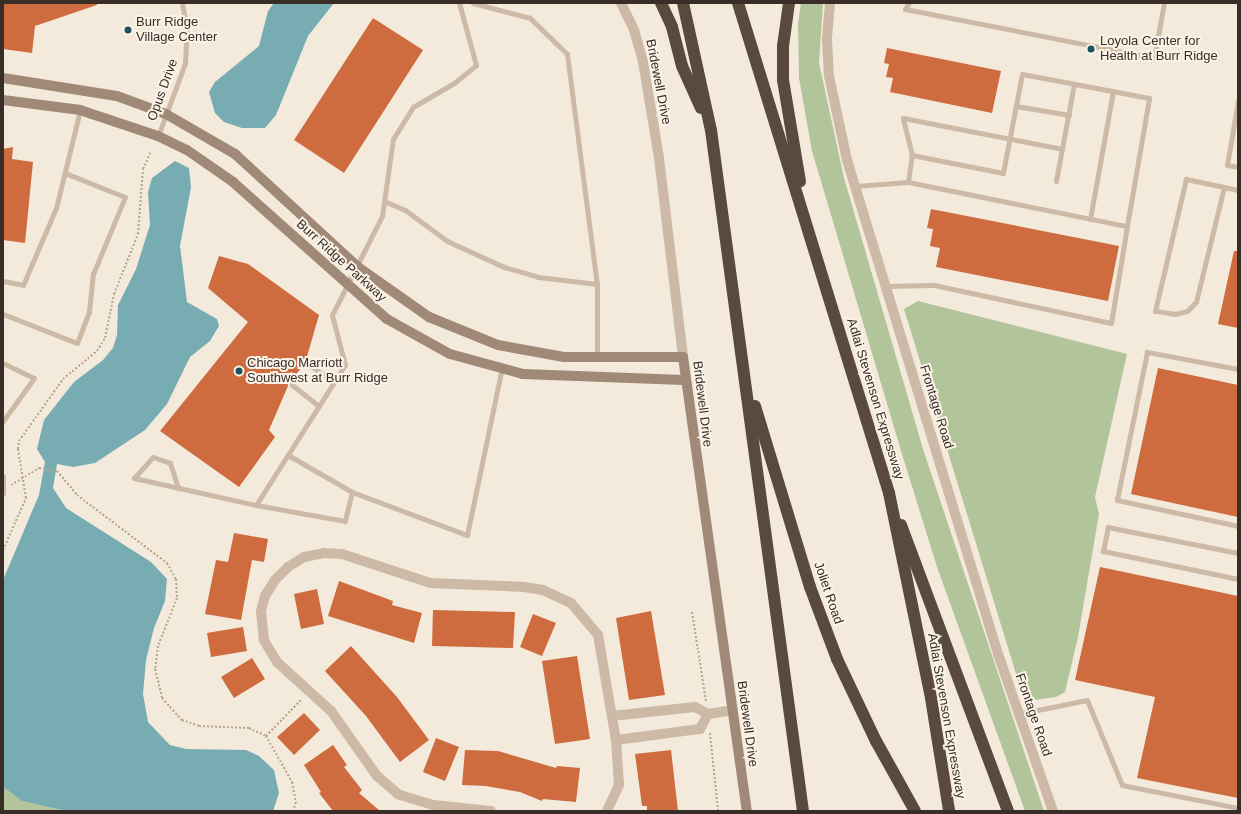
<!DOCTYPE html>
<style>
body{margin:0}
#map{position:relative;width:1241px;height:814px;overflow:hidden;background:#f4eadb;font-family:Helvetica,sans-serif}
div>[style]{position:absolute}
[style*='--x']{left:calc(var(--x)*1px);top:calc(var(--y)*1px);width:calc(var(--w)*1px);rotate:calc(var(--a)*1deg)}
.green>*{inset:0;background:#b2c49a}
.water>*{inset:0;background:#78acb3}
.building>*{inset:0;background:#ce6c3f}
.path>*{height:2px;margin-top:-1px;transform-origin:0;background:repeating-linear-gradient(90deg,#b9a490 0 2px,transparent 0 4px)}
.lane>*{height:5px;margin:-2.5px;padding:0 2.5px;transform-origin:2.5px;border-radius:2.5px;background:#cdbaa6}
.street>*{height:10px;margin:-5px;padding:0 5px;transform-origin:5px;border-radius:5px;background:#cdbaa6}
.secondary>*{height:10px;margin:-5px;padding:0 5px;transform-origin:5px;border-radius:5px;background:#a08977}
.highway>*{height:12px;margin:-6px;padding:0 6px;transform-origin:6px;border-radius:6px;background:#5a493e}
.dots>*{width:11px;height:11px;translate:-50% -50%;box-sizing:border-box;border:2px solid #fbf3e8;border-radius:50%}
span{translate:-50% -50%;white-space:nowrap;text-align:center;line-height:1.15;-webkit-text-stroke:4px #fbf3e8;paint-order:stroke}
.poi-label{font-size:13px;color:#382e27}
.left{translate:0 -50%;text-align:left}
.street-label{font-size:13px;color:#382e27}
.frame{position:absolute;inset:0;border:4px solid #382e27;pointer-events:none}
</style>
<div id="map">
<div class="green">
<div style="clip-path:polygon(801px 3px,823px 3px,819px 63px,844px 178px,923px 449px,1044px 811px,1025px 811px,937px 567px,902px 454px,812px 151px,799px 78px,798px 23px)"></div>
<div style="clip-path:polygon(918px 301px,1127px 354px,1095px 497px,1099px 514px,1078px 637px,1065px 692px,1056px 697px,1029px 701px,1021px 690px,904px 309px)"></div>
<div style="clip-path:polygon(3px 787px,22px 801px,66px 811px,3px 811px)"></div>
</div>
<div class="water">
<div style="clip-path:polygon(274px 3px,334px 3px,308px 36px,276px 115px,265px 128px,242px 128px,224px 122px,215px 113px,209px 92px,215px 82px,259px 46px,268px 11px)"></div>
<div style="clip-path:polygon(175px 161px,189px 168px,191px 187px,180px 246px,187px 302px,217px 319px,219px 326px,210px 341px,190px 357px,167px 404px,145px 430px,95px 463px,73px 467px,57px 464px,53px 488px,66px 508px,151px 562px,167px 579px,165px 601px,154px 628px,146px 660px,143px 694px,148px 722px,170px 745px,186px 749px,246px 750px,259px 756px,274px 770px,279px 793px,273px 811px,66px 811px,22px 801px,3px 787px,3px 580px,39px 495px,45px 462px,37px 449px,44px 420px,74px 382px,103px 360px,113px 348px,117px 335px,118px 305px,136px 269px,150px 225px,148px 192px,152px 178px)"></div>
</div>
<div class="building">
<div style="clip-path:polygon(3px 3px,97px 3px,97px 5px,35px 26px,32px 53px,3px 49px)"></div>
<div style="clip-path:polygon(373px 18px,423px 50px,344px 173px,294px 140px)"></div>
<div style="clip-path:polygon(887px 48px,1001px 71px,992px 113px,890px 92px,893px 78px,886px 77px,889px 64px,884px 63px)"></div>
<div style="clip-path:polygon(13px 147px,12px 159px,33px 162px,25px 243px,3px 240px,3px 149px)"></div>
<div style="clip-path:polygon(931px 209px,1119px 246px,1108px 301px,936px 267px,940px 248px,930px 246px,933px 229px,927px 228px)"></div>
<div style="clip-path:polygon(1234px 251px,1238px 251px,1238px 328px,1218px 324px)"></div>
<div style="clip-path:polygon(219px 256px,248px 264px,319px 315px,306px 360px,297px 360px,297px 366px,301px 368px,294px 377px,292px 372px,286px 374px,288px 386px,269px 430px,275px 437px,239px 487px,160px 431px,248px 322px,208px 288px)"></div>
<div style="clip-path:polygon(1158px 368px,1238px 385px,1238px 517px,1131px 494px)"></div>
<div style="clip-path:polygon(234px 533px,268px 539px,264px 562px,252px 560px,241px 620px,205px 614px,216px 560px,228px 562px)"></div>
<div style="clip-path:polygon(1100px 567px,1238px 596px,1238px 798px,1137px 778px,1155px 697px,1075px 680px)"></div>
<div style="clip-path:polygon(339px 581px,393px 601px,392px 605px,422px 613px,414px 643px,328px 616px)"></div>
<div style="clip-path:polygon(317px 589px,324px 624px,301px 629px,294px 594px)"></div>
<div style="clip-path:polygon(433px 610px,515px 612px,513px 648px,432px 646px)"></div>
<div style="clip-path:polygon(651px 611px,665px 695px,629px 700px,616px 618px)"></div>
<div style="clip-path:polygon(533px 614px,556px 623px,542px 656px,520px 647px)"></div>
<div style="clip-path:polygon(243px 627px,247px 651px,211px 657px,207px 633px)"></div>
<div style="clip-path:polygon(351px 646px,397px 697px,429px 740px,400px 762px,366px 716px,325px 671px)"></div>
<div style="clip-path:polygon(577px 656px,590px 739px,555px 744px,542px 661px)"></div>
<div style="clip-path:polygon(252px 658px,265px 679px,234px 698px,221px 677px)"></div>
<div style="clip-path:polygon(304px 713px,320px 730px,294px 755px,277px 737px)"></div>
<div style="clip-path:polygon(436px 738px,459px 747px,445px 781px,423px 772px)"></div>
<div style="clip-path:polygon(333px 745px,347px 765px,344px 767px,362px 790px,359px 793px,380px 811px,333px 811px,319px 793px,321px 792px,304px 765px)"></div>
<div style="clip-path:polygon(465px 750px,498px 751px,556px 768px,557px 766px,580px 768px,576px 802px,543px 799px,542px 801px,520px 792px,486px 786px,462px 785px)"></div>
<div style="clip-path:polygon(671px 750px,678px 811px,647px 811px,647px 806px,642px 806px,635px 754px)"></div>
</div>
<div class="path">
<div style="--x:11;--y:485;--w:33;--a:-31"></div>
<div style="--x:39;--y:468;--w:18;--a:9"></div>
<div style="--x:57;--y:471;--w:31;--a:50"></div>
<div style="--x:77;--y:495;--w:113;--a:37.1"></div>
<div style="--x:167;--y:563;--w:18;--a:61"></div>
<div style="--x:176;--y:579;--w:19;--a:87"></div>
<div style="--x:177;--y:598;--w:52;--a:111.6"></div>
<div style="--x:158;--y:646;--w:23;--a:97"></div>
<div style="--x:155;--y:669;--w:30;--a:76"></div>
<div style="--x:162;--y:698;--w:30;--a:48"></div>
<div style="--x:182;--y:720;--w:18;--a:19"></div>
<div style="--x:199;--y:726;--w:50;--a:2.3"></div>
<div style="--x:249;--y:728;--w:19;--a:25"></div>
<div style="--x:266;--y:736;--w:52;--a:-45.8"></div>
<div style="--x:3;--y:550;--w:57;--a:-66.1"></div>
<div style="--x:26;--y:498;--w:50;--a:-99.3"></div>
<div style="--x:18;--y:449;--w:8;--a:-83"></div>
<div style="--x:19;--y:441;--w:76;--a:-54.6"></div>
<div style="--x:63;--y:379;--w:44;--a:-39.5"></div>
<div style="--x:97;--y:351;--w:15;--a:-58"></div>
<div style="--x:105;--y:338;--w:45;--a:-78.4"></div>
<div style="--x:114;--y:294;--w:65;--a:-68.2"></div>
<div style="--x:138;--y:234;--w:65;--a:-85.6"></div>
<div style="--x:143;--y:169;--w:20;--a:-66"></div>
<div style="--x:692;--y:612;--w:90;--a:81.1"></div>
<div style="--x:710;--y:733;--w:78;--a:84.1"></div>
<div style="--x:266;--y:736;--w:53;--a:60.5"></div>
<div style="--x:292;--y:782;--w:20;--a:79"></div>
<div style="--x:296;--y:802;--w:9;--a:108"></div>
</div>
<div class="lane">
<div style="--x:473;--y:3;--w:59;--a:14.7"></div>
<div style="--x:530;--y:18;--w:52;--a:44.2"></div>
<div style="--x:567;--y:54;--w:232;--a:82.6"></div>
<div style="--x:597;--y:284;--w:73;--a:90"></div>
<div style="--x:909;--y:3;--w:7;--a:124"></div>
<div style="--x:905;--y:9;--w:254;--a:11.1"></div>
<div style="--x:1154;--y:58;--w:56;--a:-79.7"></div>
<div style="--x:1238;--y:101;--w:65;--a:99.8"></div>
<div style="--x:1227;--y:165;--w:11;--a:10"></div>
<div style="--x:1016;--y:106;--w:54;--a:9.6"></div>
<div style="--x:158;--y:136;--w:78;--a:-69.7"></div>
<div style="--x:185;--y:63;--w:34;--a:-87"></div>
<div style="--x:187;--y:29;--w:26;--a:-101"></div>
<div style="--x:1056;--y:181;--w:99;--a:-79.5"></div>
<div style="--x:908;--y:182;--w:27;--a:-82"></div>
<div style="--x:912;--y:155;--w:38;--a:-104"></div>
<div style="--x:903;--y:118;--w:162;--a:11"></div>
<div style="--x:855;--y:186;--w:53;--a:-4.3"></div>
<div style="--x:908;--y:182;--w:223;--a:11.4"></div>
<div style="--x:1127;--y:226;--w:130;--a:-80.2"></div>
<div style="--x:1149;--y:98;--w:129;--a:-169.3"></div>
<div style="--x:1022;--y:74;--w:101;--a:100.9"></div>
<div style="--x:1003;--y:173;--w:93;--a:-168.8"></div>
<div style="--x:1224;--y:187;--w:118;--a:103.7"></div>
<div style="--x:1196;--y:302;--w:13;--a:135"></div>
<div style="--x:1187;--y:311;--w:12;--a:166"></div>
<div style="--x:1175;--y:314;--w:20;--a:-171"></div>
<div style="--x:1155;--y:311;--w:136;--a:-76.8"></div>
<div style="--x:1186;--y:179;--w:53;--a:11.9"></div>
<div style="--x:384;--y:201;--w:23;--a:23"></div>
<div style="--x:405;--y:210;--w:52;--a:36.4"></div>
<div style="--x:447;--y:241;--w:63;--a:24.5"></div>
<div style="--x:504;--y:267;--w:35;--a:16"></div>
<div style="--x:538;--y:277;--w:59;--a:6.8"></div>
<div style="--x:1090;--y:219;--w:130;--a:-79.8"></div>
<div style="--x:3;--y:281;--w:20;--a:11"></div>
<div style="--x:23;--y:285;--w:84;--a:-66.8"></div>
<div style="--x:56;--y:208;--w:101;--a:-76.2"></div>
<div style="--x:886;--y:286;--w:48;--a:-1.2"></div>
<div style="--x:934;--y:285;--w:181;--a:12.1"></div>
<div style="--x:1111;--y:323;--w:98;--a:-80.6"></div>
<div style="--x:3;--y:314;--w:79;--a:21.4"></div>
<div style="--x:77;--y:343;--w:34;--a:-69"></div>
<div style="--x:89;--y:311;--w:37;--a:-84"></div>
<div style="--x:93;--y:274;--w:83;--a:-67.4"></div>
<div style="--x:125;--y:197;--w:65;--a:-158.2"></div>
<div style="--x:3;--y:363;--w:34;--a:26"></div>
<div style="--x:34;--y:378;--w:53;--a:125.8"></div>
<div style="--x:300;--y:363;--w:11;--a:15"></div>
<div style="--x:311;--y:366;--w:28;--a:35"></div>
<div style="--x:1238;--y:369;--w:93;--a:-169.4"></div>
<div style="--x:1147;--y:352;--w:151;--a:101.5"></div>
<div style="--x:1117;--y:500;--w:124;--a:12.1"></div>
<div style="--x:290;--y:376;--w:9;--a:77"></div>
<div style="--x:292;--y:385;--w:34;--a:38"></div>
<div style="--x:288;--y:455;--w:74;--a:30"></div>
<div style="--x:352;--y:492;--w:123;--a:20.5"></div>
<div style="--x:467;--y:535;--w:171;--a:-78.2"></div>
<div style="--x:3;--y:476;--w:17;--a:90"></div>
<div style="--x:134;--y:478;--w:125;--a:12.5"></div>
<div style="--x:134;--y:478;--w:28;--a:-48"></div>
<div style="--x:153;--y:457;--w:18;--a:19"></div>
<div style="--x:170;--y:463;--w:26;--a:72"></div>
<div style="--x:352;--y:492;--w:30;--a:104"></div>
<div style="--x:345;--y:521;--w:90;--a:-169.8"></div>
<div style="--x:256;--y:505;--w:166;--a:-57.6"></div>
<div style="--x:345;--y:365;--w:52;--a:-104.6"></div>
<div style="--x:332;--y:315;--w:111;--a:-63.2"></div>
<div style="--x:382;--y:216;--w:78;--a:-81.9"></div>
<div style="--x:393;--y:139;--w:38;--a:-58"></div>
<div style="--x:413;--y:107;--w:48;--a:-30.3"></div>
<div style="--x:454;--y:83;--w:28;--a:-39"></div>
<div style="--x:476;--y:65;--w:64;--a:-105.3"></div>
<div style="--x:1238;--y:553;--w:133;--a:-168.7"></div>
<div style="--x:1108;--y:527;--w:25;--a:102"></div>
<div style="--x:1103;--y:551;--w:138;--a:11.7"></div>
<div style="--x:1018;--y:714;--w:70;--a:-11.5"></div>
<div style="--x:1087;--y:700;--w:92;--a:67.6"></div>
<div style="--x:1122;--y:785;--w:118;--a:11.2"></div>
</div>
<div class="street">
<div style="--x:621;--y:3;--w:30;--a:64"></div>
<div style="--x:634;--y:30;--w:33;--a:74"></div>
<div style="--x:643;--y:62;--w:97;--a:80.5"></div>
<div style="--x:659;--y:158;--w:200;--a:83.1"></div>
<div style="--x:830;--y:3;--w:37;--a:95"></div>
<div style="--x:827;--y:40;--w:36;--a:87"></div>
<div style="--x:829;--y:76;--w:86;--a:77.9"></div>
<div style="--x:847;--y:160;--w:517;--a:73"></div>
<div style="--x:998;--y:654;--w:166;--a:70.7"></div>
<div style="--x:612;--y:716;--w:83;--a:-6.2"></div>
<div style="--x:695;--y:707;--w:15;--a:28"></div>
<div style="--x:708;--y:714;--w:24;--a:-9"></div>
<div style="--x:616;--y:740;--w:85;--a:-7.5"></div>
<div style="--x:700;--y:729;--w:17;--a:-62"></div>
<div style="--x:491;--y:811;--w:58;--a:-174.1"></div>
<div style="--x:433;--y:805;--w:37;--a:-163"></div>
<div style="--x:398;--y:794;--w:28;--a:-139"></div>
<div style="--x:377;--y:776;--w:80;--a:-125.3"></div>
<div style="--x:331;--y:711;--w:73;--a:-137.8"></div>
<div style="--x:277;--y:662;--w:26;--a:-121"></div>
<div style="--x:264;--y:640;--w:29;--a:-96"></div>
<div style="--x:261;--y:611;--w:16;--a:-75"></div>
<div style="--x:265;--y:596;--w:19;--a:-58"></div>
<div style="--x:275;--y:580;--w:18;--a:-45"></div>
<div style="--x:288;--y:567;--w:19;--a:-32"></div>
<div style="--x:304;--y:557;--w:20;--a:-11"></div>
<div style="--x:324;--y:553;--w:18;--a:3"></div>
<div style="--x:342;--y:554;--w:93;--a:18.2"></div>
<div style="--x:430;--y:583;--w:94;--a:2.4"></div>
<div style="--x:524;--y:587;--w:19;--a:9"></div>
<div style="--x:543;--y:590;--w:31;--a:25"></div>
<div style="--x:571;--y:603;--w:42;--a:49.8"></div>
<div style="--x:598;--y:635;--w:107;--a:80.3"></div>
<div style="--x:616;--y:740;--w:45;--a:86.2"></div>
<div style="--x:619;--y:785;--w:29;--a:115"></div>
</div>
<div class="secondary">
<div style="--x:3;--y:78;--w:115;--a:9"></div>
<div style="--x:117;--y:96;--w:52;--a:20.2"></div>
<div style="--x:166;--y:114;--w:80;--a:30.1"></div>
<div style="--x:235;--y:154;--w:167;--a:42.6"></div>
<div style="--x:358;--y:267;--w:87;--a:35.2"></div>
<div style="--x:429;--y:317;--w:74;--a:22.1"></div>
<div style="--x:498;--y:345;--w:67;--a:10.3"></div>
<div style="--x:564;--y:357;--w:119;--a:0"></div>
<div style="--x:683;--y:357;--w:458;--a:82"></div>
<div style="--x:3;--y:100;--w:78;--a:7.4"></div>
<div style="--x:80;--y:110;--w:82;--a:18.4"></div>
<div style="--x:158;--y:136;--w:32;--a:26"></div>
<div style="--x:187;--y:150;--w:56;--a:34.8"></div>
<div style="--x:233;--y:182;--w:206;--a:41.7"></div>
<div style="--x:387;--y:319;--w:72;--a:29.1"></div>
<div style="--x:450;--y:354;--w:76;--a:15.3"></div>
<div style="--x:523;--y:374;--w:161;--a:2.1"></div>
</div>
<div class="highway">
<div style="--x:661;--y:3;--w:26;--a:65"></div>
<div style="--x:672;--y:27;--w:40;--a:75.6"></div>
<div style="--x:682;--y:66;--w:46;--a:65.7"></div>
<div style="--x:683;--y:3;--w:130;--a:77.6"></div>
<div style="--x:711;--y:130;--w:687;--a:82.31"></div>
<div style="--x:738;--y:3;--w:513;--a:72.87"></div>
<div style="--x:889;--y:493;--w:209;--a:78.4"></div>
<div style="--x:931;--y:698;--w:114;--a:80.9"></div>
<div style="--x:789;--y:3;--w:43;--a:97.9"></div>
<div style="--x:783;--y:46;--w:34;--a:90"></div>
<div style="--x:783;--y:80;--w:103;--a:80.5"></div>
<div style="--x:755;--y:406;--w:189;--a:73.1"></div>
<div style="--x:810;--y:587;--w:77;--a:69.4"></div>
<div style="--x:837;--y:659;--w:91;--a:64.6"></div>
<div style="--x:876;--y:741;--w:80;--a:60.9"></div>
<div style="--x:901;--y:525;--w:305;--a:69.5"></div>
</div>
<div class="dots">
<div style="left:128px;top:30px;background:#1a535d"></div>
<div style="left:1091px;top:49px;background:#1a535d"></div>
<div style="left:239px;top:371px;background:#1a535d"></div>
</div>
<div class="poi-label">
<span class="left" style="left:136px;top:30px">Burr Ridge<br>Village Center</span>
<span class="left" style="left:1100px;top:49px">Loyola Center for<br>Health at Burr Ridge</span>
<span class="left" style="left:247px;top:371px">Chicago Marriott<br>Southwest at Burr Ridge</span>
</div>
<div class="street-label">
<span style="left:658px;top:82px;rotate:79deg">Bridewell Drive</span>
<span style="left:163px;top:90px;rotate:-70deg">Opus Drive</span>
<span style="left:341px;top:261px;rotate:42deg">Burr Ridge Parkway</span>
<span style="left:875px;top:399px;rotate:73deg">Adlai Stevenson Expressway</span>
<span style="left:702px;top:404px;rotate:83deg">Bridewell Drive</span>
<span style="left:936px;top:407px;rotate:73deg">Frontage Road</span>
<span style="left:828px;top:593px;rotate:71deg">Joliet Road</span>
<span style="left:1033px;top:715px;rotate:71deg">Frontage Road</span>
<span style="left:946px;top:716px;rotate:80deg">Adlai Stevenson Expressway</span>
<span style="left:747px;top:724px;rotate:82deg">Bridewell Drive</span>
</div>
<div class="frame"></div>
</div>
